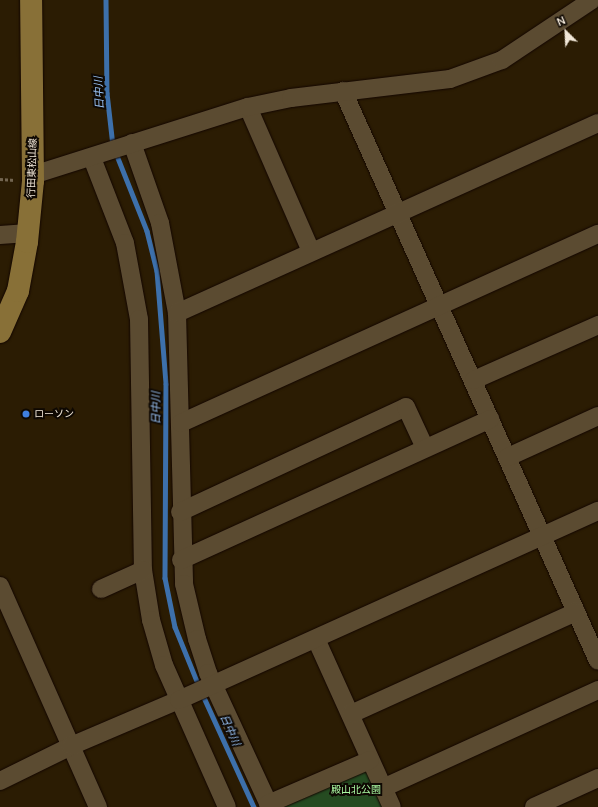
<!DOCTYPE html>
<meta charset="utf-8">
<style>
body{margin:0}
#map{position:relative;width:598px;height:807px;overflow:hidden;background:#2b1c03;font-family:Manrope,"Noto Sans JP",sans-serif}
div>[style]{position:absolute}
[style*='--x']{left:calc(var(--x)*1px);top:calc(var(--y)*1px);width:calc(var(--w)*1px);rotate:calc(var(--a)*1deg)}
.green>*{inset:0;background:#254b21}
.stream>*{height:4.5px;margin:-2.25px;padding:0 2.25px;transform-origin:2.25px;border-radius:2.25px;background:#3d70ab}
.path>*{height:2.5px;margin-top:-1.25px;transform-origin:0;background:repeating-linear-gradient(90deg,#736550 0 3px,transparent 0 5px)}
.roads{filter:drop-shadow(0 0 1px #130600) drop-shadow(0 0 1px #130600)}
.minor>*{height:18px;margin:-9px;padding:0 9px;transform-origin:9px;border-radius:9px;background:#5b4b31}
.major>*{height:22px;margin:-11px;padding:0 11px;transform-origin:11px;border-radius:11px;background:#887037}
.dots>*{width:11px;height:11px;translate:-50% -50%;box-sizing:border-box;border:2px solid #0e0802;border-radius:50%}
span{translate:-50% -50%;white-space:nowrap;text-align:center;line-height:1.15;-webkit-text-stroke:4px #0e0802;paint-order:stroke}
.street-label{font-size:10px;color:#f1e7d8}
.poi-label{font-size:10px;color:#f1e7d8}
.left{translate:0 -50%;text-align:left}
.park-label{font-size:10px;color:#aaf8a2}
.water-label{font-size:11px;color:#98c1f3;font-style:italic}
.north{position:absolute;left:546px;top:12px;width:40px;height:40px;-webkit-text-stroke:3px #0e0802;paint-order:stroke;rotate:336deg;font-size:11px;font-weight:700;line-height:16px;text-align:center;color:#f1e7d8}
.north::after{content:'';display:block;margin:auto;width:14px;height:18px;background:#f1e7d8;clip-path:polygon(50% 0,100% 100%,50% 72%,0 100%)}
</style>
<div id="map">
<div class="green">
<div style="clip-path:polygon(365px 767px,382px 807px,277px 807px)"></div>
</div>
<div class="stream">
<div style="--x:106;--y:0;--w:93;--a:89.4"></div>
<div style="--x:107;--y:93;--w:53;--a:83.5"></div>
<div style="--x:116;--y:153;--w:84;--a:68.3"></div>
<div style="--x:147;--y:231;--w:41;--a:76"></div>
<div style="--x:157;--y:271;--w:113;--a:85.4"></div>
<div style="--x:166;--y:384;--w:194;--a:90.3"></div>
<div style="--x:165;--y:578;--w:50;--a:78.5"></div>
<div style="--x:175;--y:627;--w:64;--a:67.9"></div>
<div style="--x:202;--y:693;--w:125;--a:65.5"></div>
</div>
<div class="path">
<div style="--x:0;--y:179;--w:15;--a:4"></div>
</div>
<div class="roads">
<div class="minor">
<div style="--x:343;--y:91;--w:624;--a:65.9"></div>
<div style="--x:248;--y:107;--w:157;--a:66.4"></div>
<div style="--x:132;--y:143;--w:85;--a:70.7"></div>
<div style="--x:160;--y:223;--w:92;--a:79.3"></div>
<div style="--x:177;--y:313;--w:271;--a:88.5"></div>
<div style="--x:184;--y:584;--w:57;--a:76.7"></div>
<div style="--x:197;--y:639;--w:36;--a:72"></div>
<div style="--x:208;--y:673;--w:148;--a:65.2"></div>
<div style="--x:92;--y:158;--w:91;--a:68.8"></div>
<div style="--x:125;--y:243;--w:77;--a:79.6"></div>
<div style="--x:139;--y:319;--w:251;--a:89.1"></div>
<div style="--x:143;--y:570;--w:51;--a:80.9"></div>
<div style="--x:151;--y:620;--w:47;--a:73.9"></div>
<div style="--x:164;--y:665;--w:155;--a:66.1"></div>
<div style="--x:33;--y:175;--w:225;--a:-17.6"></div>
<div style="--x:248;--y:107;--w:44;--a:-11.8"></div>
<div style="--x:291;--y:98;--w:160;--a:-6.8"></div>
<div style="--x:450;--y:79;--w:55;--a:-20.1"></div>
<div style="--x:502;--y:60;--w:108;--a:-33.7"></div>
<div style="--x:0;--y:235;--w:28;--a:-4"></div>
<div style="--x:177;--y:313;--w:462;--a:-24.3"></div>
<div style="--x:474;--y:380;--w:136;--a:-23.9"></div>
<div style="--x:181;--y:423;--w:458;--a:-24.4"></div>
<div style="--x:508;--y:457;--w:99;--a:-24.5"></div>
<div style="--x:180;--y:512;--w:249;--a:-24.9"></div>
<div style="--x:406;--y:407;--w:45;--a:65.1"></div>
<div style="--x:181;--y:560;--w:340;--a:-24.5"></div>
<div style="--x:0;--y:586;--w:242;--a:66.1"></div>
<div style="--x:101;--y:589;--w:46;--a:-24.3"></div>
<div style="--x:316;--y:639;--w:184;--a:65.7"></div>
<div style="--x:351;--y:714;--w:247;--a:-24.4"></div>
<div style="--x:0;--y:781;--w:79;--a:-26.2"></div>
<div style="--x:71;--y:746;--w:117;--a:-23.1"></div>
<div style="--x:179;--y:700;--w:460;--a:-24.3"></div>
<div style="--x:383;--y:788;--w:236;--a:-24.5"></div>
<div style="--x:268;--y:804;--w:111;--a:-23.3"></div>
<div style="--x:534;--y:807;--w:70;--a:-24.4"></div>
</div>
<div class="major">
<div style="--x:0;--y:332;--w:45;--a:-66.3"></div>
<div style="--x:18;--y:291;--w:50;--a:-79.6"></div>
<div style="--x:27;--y:242;--w:61;--a:-84.4"></div>
<div style="--x:33;--y:181;--w:181;--a:-90.6"></div>
</div>
</div>
<div class="dots">
<div style="left:26px;top:414px;background:#3f7fe0"></div>
</div>
<div class="street-label">
<span style="left:32px;top:168px;rotate:-88deg">行田東松山線</span>
</div>
<div class="poi-label">
<span class="left" style="left:34px;top:414px">ローソン</span>
</div>
<div class="park-label">
<span style="left:356px;top:790px">殿山北公園</span>
</div>
<div class="water-label">
<span style="left:99px;top:93px;rotate:-93deg">日中川</span>
<span style="left:156px;top:408px;rotate:-90deg">日中川</span>
<span style="left:230px;top:730px;rotate:66deg">日中川</span>
</div>
<div class="north">N</div>
</div>
